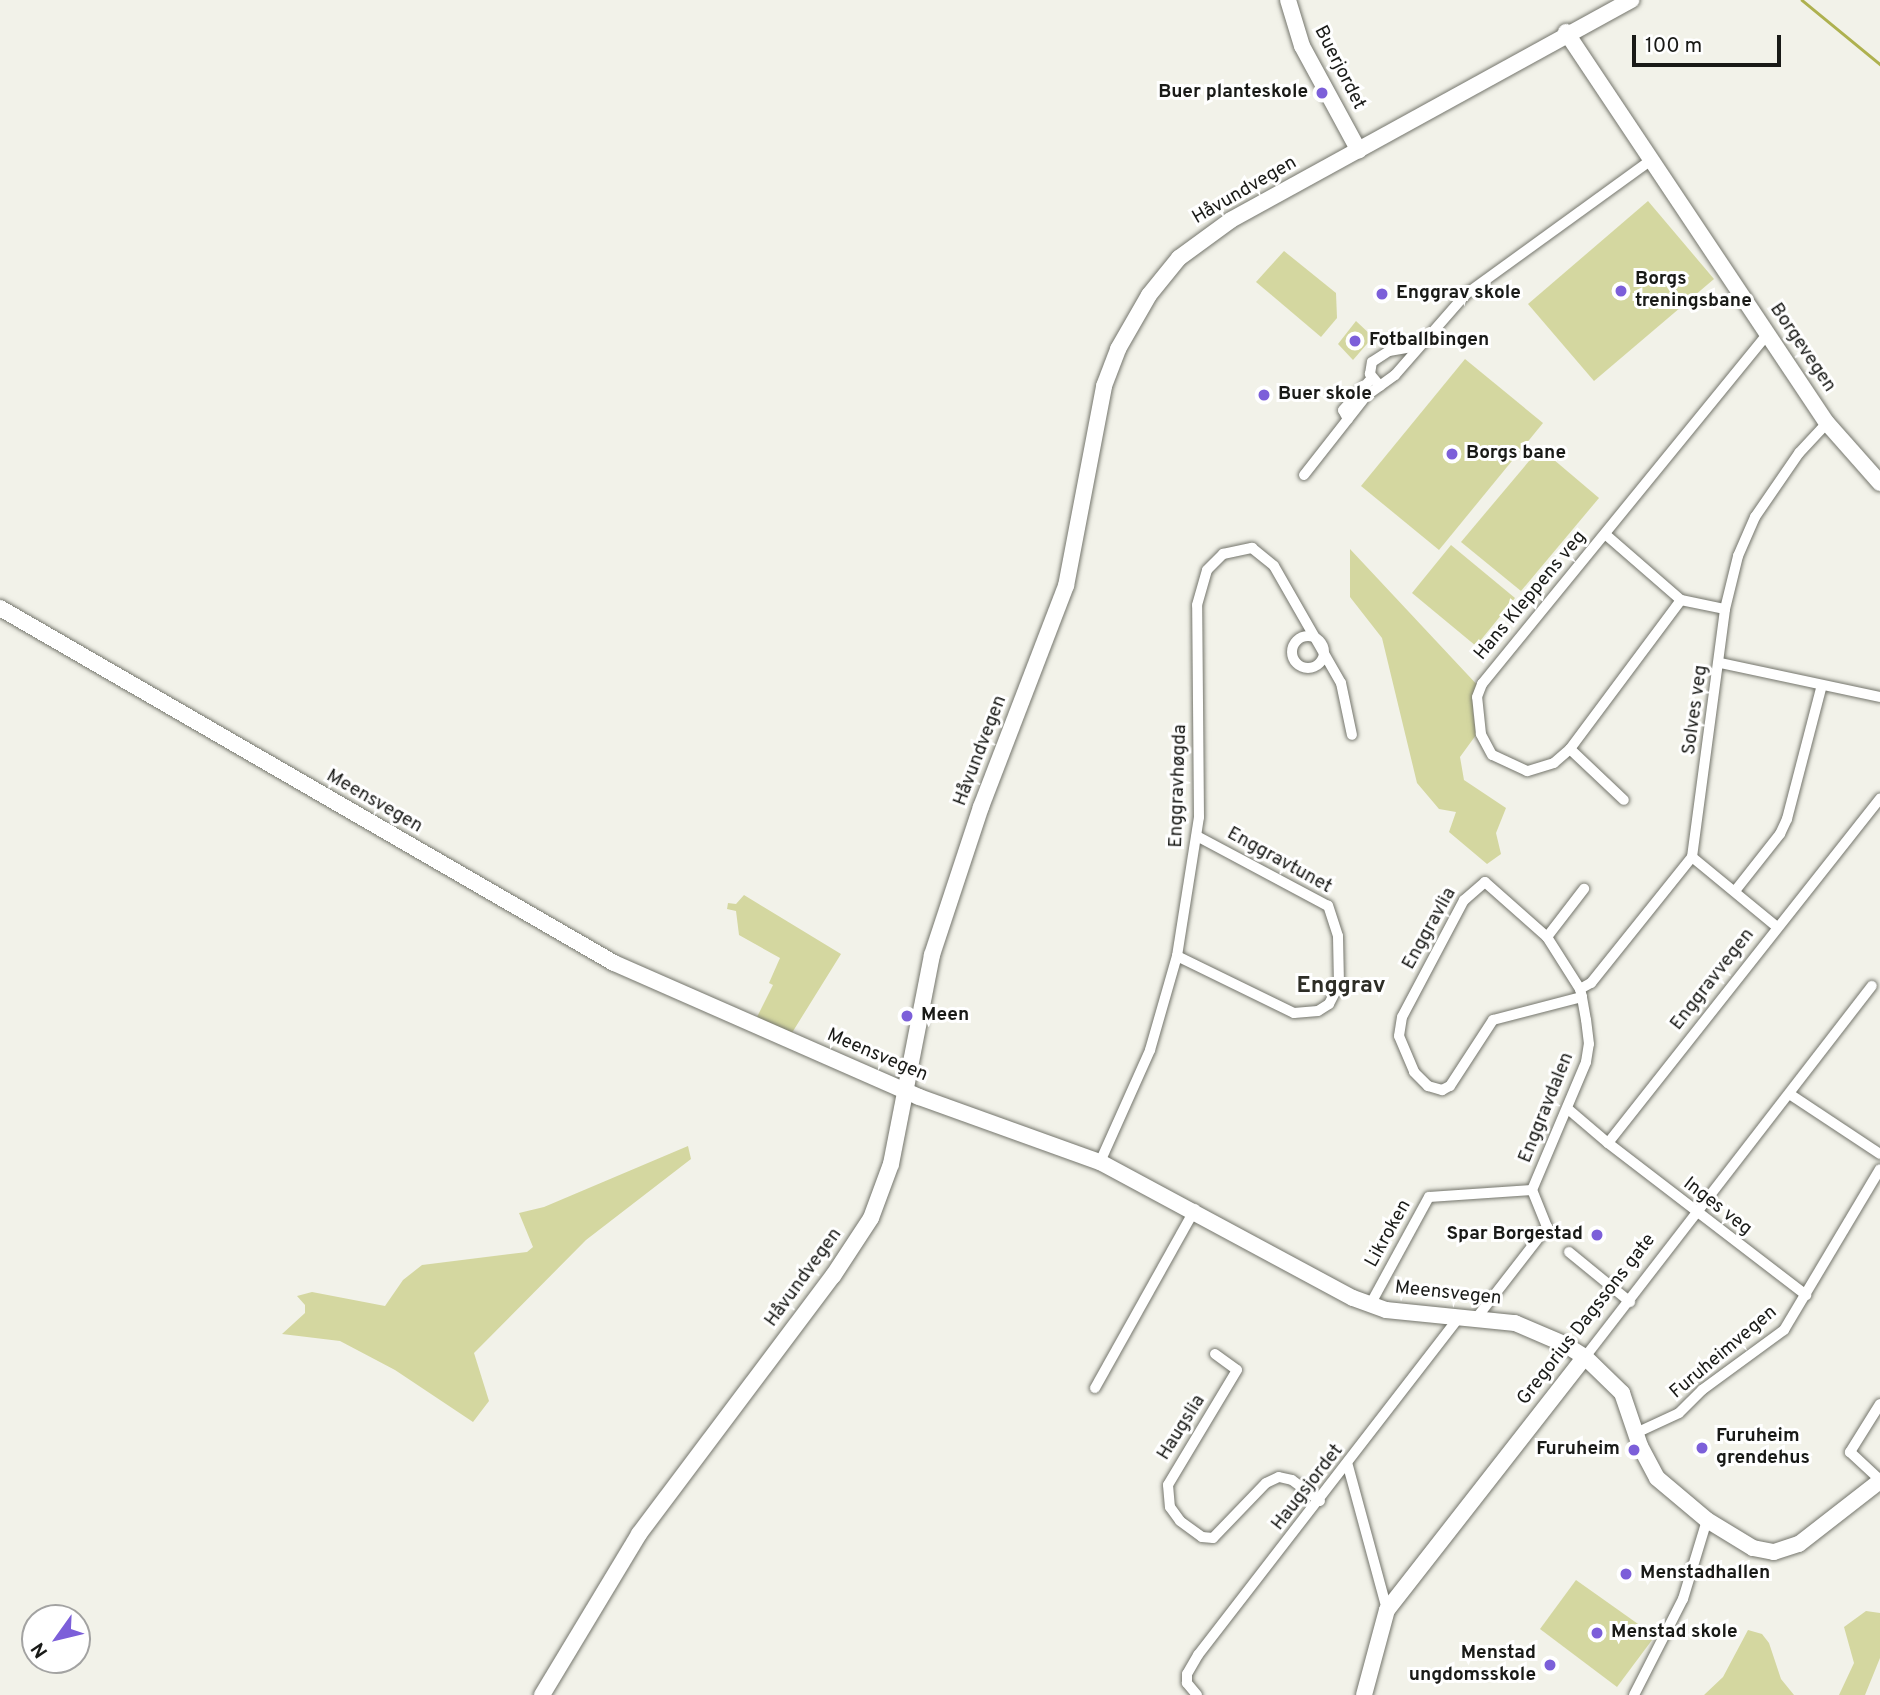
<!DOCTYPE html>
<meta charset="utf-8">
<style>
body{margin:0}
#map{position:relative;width:1880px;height:1695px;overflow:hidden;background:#f2f2e9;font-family:Overpass,sans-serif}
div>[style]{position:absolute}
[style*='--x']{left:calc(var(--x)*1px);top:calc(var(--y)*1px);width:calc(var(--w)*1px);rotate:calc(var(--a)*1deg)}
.green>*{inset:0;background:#d4d7a0}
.stream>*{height:2.5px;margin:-1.25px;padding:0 1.25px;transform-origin:1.25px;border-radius:1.25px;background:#aeb14f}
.roads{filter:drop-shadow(0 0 2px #74756c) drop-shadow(0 0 2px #74756c)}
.street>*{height:10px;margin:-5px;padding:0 5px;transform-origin:5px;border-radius:5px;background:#fff}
.street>.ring{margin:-5px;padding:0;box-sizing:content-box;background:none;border:10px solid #fff;border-radius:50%}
.secondary>*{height:16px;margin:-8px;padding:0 8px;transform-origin:8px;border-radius:8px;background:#fff}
.dots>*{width:19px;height:19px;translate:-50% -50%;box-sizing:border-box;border:4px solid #fff;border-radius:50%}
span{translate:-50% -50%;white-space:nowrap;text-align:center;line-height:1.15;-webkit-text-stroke:6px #fff;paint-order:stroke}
.street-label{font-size:19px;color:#191a17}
.poi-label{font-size:19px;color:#191a17;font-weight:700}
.right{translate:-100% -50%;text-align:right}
.left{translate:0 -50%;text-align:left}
.quarter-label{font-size:23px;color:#2d2d26;font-weight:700}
.north{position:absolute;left:21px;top:1604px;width:70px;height:70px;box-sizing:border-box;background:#fff;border:2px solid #a3a3a2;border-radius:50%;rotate:236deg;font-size:19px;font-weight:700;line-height:28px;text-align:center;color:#191a17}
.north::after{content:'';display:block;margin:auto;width:24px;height:32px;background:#7c5fd9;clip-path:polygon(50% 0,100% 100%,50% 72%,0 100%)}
.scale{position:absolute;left:1632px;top:35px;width:149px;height:32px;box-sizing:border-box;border:4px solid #191a17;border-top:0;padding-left:9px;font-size:21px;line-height:24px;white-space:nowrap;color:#191a17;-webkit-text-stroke:5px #fff;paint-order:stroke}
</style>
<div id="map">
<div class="green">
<div style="clip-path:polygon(1648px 201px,1714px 279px,1594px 381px,1528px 304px)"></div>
<div style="clip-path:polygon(1284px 251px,1336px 293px,1337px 318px,1321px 337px,1256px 282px)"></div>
<div style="clip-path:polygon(1356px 321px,1373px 337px,1353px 360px,1338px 344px)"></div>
<div style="clip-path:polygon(1465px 359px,1543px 423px,1439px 550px,1361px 486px)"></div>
<div style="clip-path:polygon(1540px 448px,1599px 498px,1521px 591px,1461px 542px)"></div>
<div style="clip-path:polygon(1451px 545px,1515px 598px,1476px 646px,1412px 593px)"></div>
<div style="clip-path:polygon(1350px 549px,1481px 689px,1473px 711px,1476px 735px,1460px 757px,1464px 780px,1506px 808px,1496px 833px,1501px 854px,1487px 864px,1449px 832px,1456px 812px,1439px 809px,1417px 783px,1382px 638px,1350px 597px)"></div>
<div style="clip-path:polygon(744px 895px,841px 954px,790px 1036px,755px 1021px,773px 985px,769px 983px,780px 958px,739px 935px,736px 911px,727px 909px,728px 903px,736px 904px)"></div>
<div style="clip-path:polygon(688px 1146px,691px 1159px,586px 1240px,474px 1353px,489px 1401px,473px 1422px,395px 1370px,340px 1341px,282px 1334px,305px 1313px,305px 1305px,297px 1296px,312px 1292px,385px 1306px,403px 1280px,422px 1265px,527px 1252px,533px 1247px,519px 1213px,544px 1207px)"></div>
<div style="clip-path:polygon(1576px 1580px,1655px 1636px,1617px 1687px,1540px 1629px)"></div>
<div style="clip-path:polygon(1866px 1611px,1880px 1613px,1880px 1658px,1865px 1695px,1839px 1695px,1854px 1663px,1844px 1627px)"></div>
<div style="clip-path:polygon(1748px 1630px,1762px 1634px,1769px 1643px,1781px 1679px,1794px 1695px,1704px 1695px,1723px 1677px)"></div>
</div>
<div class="stream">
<div style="--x:1802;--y:0;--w:101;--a:39.4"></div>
</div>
<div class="roads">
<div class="street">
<div style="--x:1380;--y:386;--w:16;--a:-130"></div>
<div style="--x:1370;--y:374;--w:12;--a:-81"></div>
<div style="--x:1372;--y:362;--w:20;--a:-33"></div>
<div style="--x:1389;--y:351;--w:29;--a:-10"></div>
<div style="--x:1348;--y:419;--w:10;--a:-119"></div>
<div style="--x:1343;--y:410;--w:43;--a:-47.8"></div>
<div style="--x:1304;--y:475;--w:100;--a:-51.9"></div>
<div style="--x:1366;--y:396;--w:36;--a:-36"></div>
<div style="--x:1395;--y:375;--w:108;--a:-48.8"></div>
<div style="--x:1466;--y:294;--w:228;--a:-35.9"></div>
<div style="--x:1605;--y:534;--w:101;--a:41"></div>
<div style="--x:1681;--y:600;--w:45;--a:11.6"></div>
<div style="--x:1681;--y:600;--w:186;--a:126.7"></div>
<div style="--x:1570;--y:749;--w:21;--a:139"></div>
<div style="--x:1554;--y:763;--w:28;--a:163"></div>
<div style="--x:1527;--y:771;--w:38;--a:-155"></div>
<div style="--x:1492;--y:755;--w:24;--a:-118"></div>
<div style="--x:1481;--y:734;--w:37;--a:-96"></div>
<div style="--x:1477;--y:697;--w:14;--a:-69"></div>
<div style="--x:1482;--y:684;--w:451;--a:-50.8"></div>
<div class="ring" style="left:1292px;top:636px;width:22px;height:22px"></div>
<div style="--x:1720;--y:663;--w:164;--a:12"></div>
<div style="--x:1570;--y:749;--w:74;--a:43.4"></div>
<div style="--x:1692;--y:857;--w:110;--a:39.5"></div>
<div style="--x:1735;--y:891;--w:73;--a:-51.7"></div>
<div style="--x:1780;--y:834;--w:17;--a:-65"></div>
<div style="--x:1787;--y:819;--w:138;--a:-75.4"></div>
<div style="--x:1547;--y:937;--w:61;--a:-52.4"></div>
<div style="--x:1177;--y:956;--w:130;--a:26"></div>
<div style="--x:1294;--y:1013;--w:24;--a:-5"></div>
<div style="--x:1318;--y:1011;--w:13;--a:-32"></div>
<div style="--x:1329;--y:1004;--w:22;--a:-63"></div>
<div style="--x:1339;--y:984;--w:48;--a:-91.2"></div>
<div style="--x:1338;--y:936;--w:32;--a:-108"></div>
<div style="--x:1328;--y:906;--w:149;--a:-151.9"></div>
<div style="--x:1580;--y:989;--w:13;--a:-29"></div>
<div style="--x:1591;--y:983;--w:161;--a:-51.3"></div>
<div style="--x:1692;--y:857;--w:250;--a:-82.4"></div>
<div style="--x:1725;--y:609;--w:55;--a:-76.2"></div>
<div style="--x:1738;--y:556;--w:43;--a:-66.4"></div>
<div style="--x:1755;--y:517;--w:78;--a:-55.5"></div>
<div style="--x:1799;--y:453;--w:41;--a:-47"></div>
<div style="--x:1791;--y:1095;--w:107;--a:33.5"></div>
<div style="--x:1568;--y:1109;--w:52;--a:40.4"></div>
<div style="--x:1608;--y:1143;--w:439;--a:-51.7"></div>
<div style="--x:1608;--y:1143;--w:250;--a:37.5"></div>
<div style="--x:1100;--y:1162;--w:123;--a:-65.9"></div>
<div style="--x:1150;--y:1050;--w:98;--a:-74"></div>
<div style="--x:1177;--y:956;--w:141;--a:-81"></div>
<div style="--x:1199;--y:817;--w:212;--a:-90.5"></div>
<div style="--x:1197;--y:605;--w:36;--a:-74"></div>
<div style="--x:1207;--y:570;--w:23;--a:-45"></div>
<div style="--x:1223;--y:554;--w:30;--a:-12"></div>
<div style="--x:1252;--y:548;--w:28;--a:39"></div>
<div style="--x:1274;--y:566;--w:135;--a:60.2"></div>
<div style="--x:1341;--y:683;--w:53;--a:78.1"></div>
<div style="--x:1569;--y:1252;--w:79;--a:39.3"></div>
<div style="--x:1370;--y:1305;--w:123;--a:-61.4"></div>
<div style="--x:1429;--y:1197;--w:103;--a:-3.9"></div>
<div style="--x:1478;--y:1316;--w:113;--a:-52.2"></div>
<div style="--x:1547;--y:1227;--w:40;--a:-112"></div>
<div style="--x:1532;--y:1190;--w:139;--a:-67.1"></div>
<div style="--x:1586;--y:1062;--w:18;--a:-81"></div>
<div style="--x:1589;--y:1044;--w:24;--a:-97"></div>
<div style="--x:1586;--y:1020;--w:23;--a:-100"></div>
<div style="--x:1582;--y:997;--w:8;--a:-104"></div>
<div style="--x:1580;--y:989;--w:62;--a:-122.4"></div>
<div style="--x:1547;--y:937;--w:83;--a:-138.4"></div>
<div style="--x:1485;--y:882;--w:28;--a:139"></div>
<div style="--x:1464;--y:900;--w:132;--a:117.9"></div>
<div style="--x:1402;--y:1017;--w:19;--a:99"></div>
<div style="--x:1399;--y:1036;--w:39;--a:67"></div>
<div style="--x:1414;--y:1072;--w:20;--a:45"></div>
<div style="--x:1428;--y:1086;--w:15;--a:16"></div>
<div style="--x:1442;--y:1090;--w:9;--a:-27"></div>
<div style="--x:1450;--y:1086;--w:79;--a:-56.9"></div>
<div style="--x:1493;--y:1020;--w:92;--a:-14.5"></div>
<div style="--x:1215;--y:1354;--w:27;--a:36"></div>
<div style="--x:1237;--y:1370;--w:134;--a:121"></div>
<div style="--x:1168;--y:1485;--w:22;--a:85"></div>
<div style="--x:1170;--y:1507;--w:17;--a:54"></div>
<div style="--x:1180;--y:1521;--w:27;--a:36"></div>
<div style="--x:1202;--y:1537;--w:11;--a:5"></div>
<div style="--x:1213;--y:1538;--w:76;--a:-46.1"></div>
<div style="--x:1266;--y:1483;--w:14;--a:-25"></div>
<div style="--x:1279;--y:1477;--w:13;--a:13"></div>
<div style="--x:1292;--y:1480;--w:35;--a:37"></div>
<div style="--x:1585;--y:1357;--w:469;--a:-52.3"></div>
<div style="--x:1095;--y:1388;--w:205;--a:-60.8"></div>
<div style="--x:1880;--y:1404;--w:57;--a:122"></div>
<div style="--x:1850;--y:1452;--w:41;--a:43"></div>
<div style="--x:1636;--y:1433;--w:47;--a:-24.9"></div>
<div style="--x:1679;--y:1413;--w:33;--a:-45"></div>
<div style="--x:1702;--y:1390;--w:102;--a:-36.2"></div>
<div style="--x:1784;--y:1330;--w:187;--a:-59.2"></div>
<div style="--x:1348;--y:1466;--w:149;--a:74.8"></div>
<div style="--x:1197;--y:1695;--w:16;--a:-130"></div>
<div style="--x:1187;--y:1683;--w:9;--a:-90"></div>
<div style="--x:1187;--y:1674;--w:22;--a:-60"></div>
<div style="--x:1198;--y:1655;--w:428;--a:-52.3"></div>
<div style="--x:1634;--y:1695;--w:108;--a:-63"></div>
<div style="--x:1683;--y:1599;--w:83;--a:-73.1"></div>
</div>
<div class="secondary">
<div style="--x:1288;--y:0;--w:48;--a:73.1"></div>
<div style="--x:1302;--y:46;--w:119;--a:61.5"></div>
<div style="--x:1566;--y:32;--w:470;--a:56.3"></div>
<div style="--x:1827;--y:423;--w:80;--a:48.5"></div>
<div style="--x:0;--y:608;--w:709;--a:30.04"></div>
<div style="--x:614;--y:963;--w:333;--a:23.7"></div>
<div style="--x:919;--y:1097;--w:192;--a:19.8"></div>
<div style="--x:1100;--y:1162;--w:287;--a:28.3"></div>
<div style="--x:1353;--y:1298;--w:35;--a:20"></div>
<div style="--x:1386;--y:1310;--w:130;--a:5.8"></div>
<div style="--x:1515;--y:1323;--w:53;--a:23.2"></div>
<div style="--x:1564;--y:1344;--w:25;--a:32"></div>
<div style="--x:1585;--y:1357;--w:52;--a:44.2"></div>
<div style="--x:1622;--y:1393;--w:56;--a:71.2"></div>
<div style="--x:1640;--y:1446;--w:36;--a:62"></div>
<div style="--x:1657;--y:1478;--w:65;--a:40"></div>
<div style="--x:1707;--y:1520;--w:54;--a:31.3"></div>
<div style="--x:1753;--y:1548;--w:21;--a:11"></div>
<div style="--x:1774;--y:1552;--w:26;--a:-18"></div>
<div style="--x:1799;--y:1544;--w:103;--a:-37.9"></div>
<div style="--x:542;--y:1695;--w:188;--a:-58.9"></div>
<div style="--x:639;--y:1534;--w:323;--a:-53.1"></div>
<div style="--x:833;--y:1276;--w:69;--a:-56.8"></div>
<div style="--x:871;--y:1218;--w:58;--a:-69.7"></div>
<div style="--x:891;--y:1164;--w:213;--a:-78.9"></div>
<div style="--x:932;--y:955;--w:156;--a:-71.7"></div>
<div style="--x:981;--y:807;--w:237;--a:-69"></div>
<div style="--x:1066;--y:586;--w:204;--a:-79.2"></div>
<div style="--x:1104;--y:386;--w:40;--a:-69"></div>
<div style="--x:1118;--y:349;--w:62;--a:-60.1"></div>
<div style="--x:1149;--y:295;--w:48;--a:-51"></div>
<div style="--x:1179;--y:258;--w:64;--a:-36.2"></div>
<div style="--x:1231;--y:220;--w:457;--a:-28.8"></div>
<div style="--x:1364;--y:1695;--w:88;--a:-74.9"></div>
<div style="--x:1387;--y:1610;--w:321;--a:-52"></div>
</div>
</div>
<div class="dots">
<div style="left:1322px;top:93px;background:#7c5fd9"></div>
<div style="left:1621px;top:291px;background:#7c5fd9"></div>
<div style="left:1382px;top:294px;background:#7c5fd9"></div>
<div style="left:1355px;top:341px;background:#7c5fd9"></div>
<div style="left:1264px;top:395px;background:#7c5fd9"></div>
<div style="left:1452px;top:454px;background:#7c5fd9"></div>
<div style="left:907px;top:1016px;background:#7c5fd9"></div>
<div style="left:1597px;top:1235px;background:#7c5fd9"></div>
<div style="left:1702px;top:1448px;background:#7c5fd9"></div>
<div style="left:1634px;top:1450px;background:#7c5fd9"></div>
<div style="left:1626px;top:1574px;background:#7c5fd9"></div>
<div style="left:1597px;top:1633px;background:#7c5fd9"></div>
<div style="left:1550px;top:1665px;background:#7c5fd9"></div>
</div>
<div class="street-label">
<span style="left:1339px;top:68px;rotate:63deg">Buerjordet</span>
<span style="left:1245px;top:191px;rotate:-30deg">Håvundvegen</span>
<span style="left:1802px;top:348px;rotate:56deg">Borgevegen</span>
<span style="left:1531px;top:596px;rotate:-50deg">Hans Kleppens veg</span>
<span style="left:1696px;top:710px;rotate:-82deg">Solves veg</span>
<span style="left:981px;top:751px;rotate:-69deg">Håvundvegen</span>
<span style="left:1179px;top:786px;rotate:-88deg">Enggravhøgda</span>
<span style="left:374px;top:802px;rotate:30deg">Meensvegen</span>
<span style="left:1279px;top:861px;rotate:29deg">Enggravtunet</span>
<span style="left:1430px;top:929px;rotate:-61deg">Enggravlia</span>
<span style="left:1713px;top:980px;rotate:-52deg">Enggravvegen</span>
<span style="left:877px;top:1056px;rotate:23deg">Meensvegen</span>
<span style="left:1547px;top:1108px;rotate:-68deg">Enggravdalen</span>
<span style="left:1717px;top:1207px;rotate:38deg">Inges veg</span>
<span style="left:1389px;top:1234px;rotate:-61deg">Likroken</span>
<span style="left:804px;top:1278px;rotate:-54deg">Håvundvegen</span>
<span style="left:1448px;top:1294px;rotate:6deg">Meensvegen</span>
<span style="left:1587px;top:1320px;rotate:-52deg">Gregorius Dagssons gate</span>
<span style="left:1724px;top:1353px;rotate:-40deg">Furuheimvegen</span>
<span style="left:1182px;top:1428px;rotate:-58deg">Haugslia</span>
<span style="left:1308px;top:1488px;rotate:-52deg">Haugsjordet</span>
</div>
<div class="poi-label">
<span class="right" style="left:1308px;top:93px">Buer planteskole</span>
<span class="left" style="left:1635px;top:291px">Borgs<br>treningsbane</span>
<span class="left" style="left:1396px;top:294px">Enggrav skole</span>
<span class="left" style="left:1369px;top:341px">Fotballbingen</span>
<span class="left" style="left:1278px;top:395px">Buer skole</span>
<span class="left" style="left:1466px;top:454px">Borgs bane</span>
<span class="left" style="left:921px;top:1016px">Meen</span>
<span class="right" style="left:1583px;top:1235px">Spar Borgestad</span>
<span class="left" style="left:1716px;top:1448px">Furuheim<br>grendehus</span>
<span class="right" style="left:1620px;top:1450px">Furuheim</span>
<span class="left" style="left:1640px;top:1574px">Menstadhallen</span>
<span class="left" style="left:1611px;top:1633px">Menstad skole</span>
<span class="right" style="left:1536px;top:1665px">Menstad<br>ungdomsskole</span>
</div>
<div class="quarter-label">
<span style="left:1341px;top:987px">Enggrav</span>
</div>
<div class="north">N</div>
<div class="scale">100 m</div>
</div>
